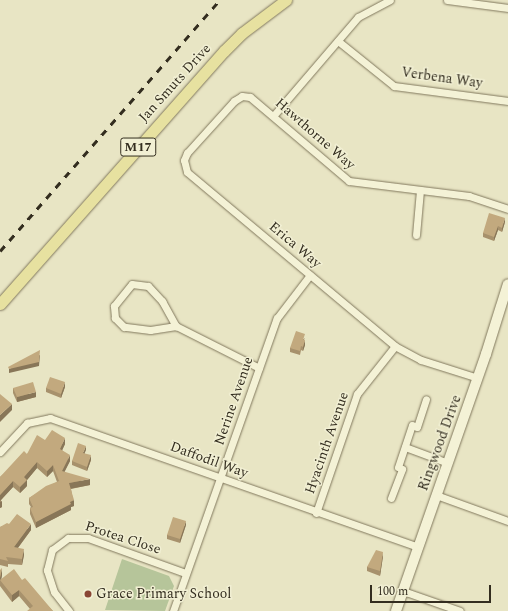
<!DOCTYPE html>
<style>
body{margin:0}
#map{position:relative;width:508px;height:611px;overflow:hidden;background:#e8e5c4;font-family:Spectral,serif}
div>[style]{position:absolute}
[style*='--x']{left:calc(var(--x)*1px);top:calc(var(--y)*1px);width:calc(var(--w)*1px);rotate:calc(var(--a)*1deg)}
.green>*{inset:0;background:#b6c59a}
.roads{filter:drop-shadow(0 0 1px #81785d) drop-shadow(0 0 1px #81785d)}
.street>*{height:7px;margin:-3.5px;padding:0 3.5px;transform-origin:3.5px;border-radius:3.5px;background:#f4f2d6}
.secondary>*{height:10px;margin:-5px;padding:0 5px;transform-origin:5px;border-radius:5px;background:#f4f2d6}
.primary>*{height:11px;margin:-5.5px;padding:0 5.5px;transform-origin:5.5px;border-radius:5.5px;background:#e7e1a0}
.rail>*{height:2.5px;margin-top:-1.25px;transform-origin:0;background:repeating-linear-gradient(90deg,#332d1f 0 7px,transparent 0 14px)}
.wall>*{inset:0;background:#a7916c}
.shaded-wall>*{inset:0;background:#887658}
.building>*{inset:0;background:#c2a97e}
.dots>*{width:11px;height:11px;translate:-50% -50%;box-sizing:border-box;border:2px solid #f1efd3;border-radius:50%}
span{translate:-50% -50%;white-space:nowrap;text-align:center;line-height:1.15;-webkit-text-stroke:3px #f1efd3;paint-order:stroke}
.shield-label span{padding:1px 3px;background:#f1efd3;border:1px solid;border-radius:3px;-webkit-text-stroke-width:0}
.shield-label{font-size:13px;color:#332d1f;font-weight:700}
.street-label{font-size:14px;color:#332d1f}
.poi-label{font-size:14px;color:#332d1f}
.left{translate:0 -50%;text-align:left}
.scale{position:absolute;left:370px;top:585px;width:121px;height:18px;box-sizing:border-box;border:2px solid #332d1f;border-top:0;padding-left:5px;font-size:12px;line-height:14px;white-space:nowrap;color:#332d1f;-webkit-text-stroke:3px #f1efd3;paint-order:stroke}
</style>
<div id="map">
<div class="green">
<div style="clip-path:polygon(122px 559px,169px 576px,174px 586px,165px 611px,105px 610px)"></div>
</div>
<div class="roads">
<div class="street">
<div style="--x:447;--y:0;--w:62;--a:7.5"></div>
<div style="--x:338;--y:41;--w:72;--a:38.8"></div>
<div style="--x:394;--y:86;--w:115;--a:7.5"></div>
<div style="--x:274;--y:115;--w:129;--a:-49.4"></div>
<div style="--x:358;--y:17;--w:36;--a:-28"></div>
<div style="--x:416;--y:235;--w:45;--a:-84.9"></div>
<div style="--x:176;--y:326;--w:26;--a:171"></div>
<div style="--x:150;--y:330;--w:26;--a:-173"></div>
<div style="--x:124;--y:327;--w:13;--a:-135"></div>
<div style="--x:115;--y:318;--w:12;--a:-95"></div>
<div style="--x:114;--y:306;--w:28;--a:-51"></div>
<div style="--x:132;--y:284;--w:16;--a:7"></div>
<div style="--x:148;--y:286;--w:21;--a:47"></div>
<div style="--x:162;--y:301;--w:29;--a:61"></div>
<div style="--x:176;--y:326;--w:93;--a:26.8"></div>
<div style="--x:478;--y:378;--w:60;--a:-162.5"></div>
<div style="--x:421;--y:360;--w:30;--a:-152"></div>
<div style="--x:395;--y:346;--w:271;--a:-140.1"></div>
<div style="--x:187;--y:172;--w:12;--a:-104"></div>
<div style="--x:184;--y:160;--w:8;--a:-67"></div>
<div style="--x:187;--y:153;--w:70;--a:-47.9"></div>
<div style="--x:234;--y:101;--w:9;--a:-32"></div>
<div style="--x:242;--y:96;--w:8;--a:7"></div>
<div style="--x:250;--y:97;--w:130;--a:40.3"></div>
<div style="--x:349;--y:181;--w:121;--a:7.1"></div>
<div style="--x:469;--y:196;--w:41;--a:18.4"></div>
<div style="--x:405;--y:447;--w:46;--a:20.4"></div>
<div style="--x:0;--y:452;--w:40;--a:-47"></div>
<div style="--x:27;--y:423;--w:24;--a:-12"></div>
<div style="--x:50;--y:418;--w:390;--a:19.3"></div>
<div style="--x:436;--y:495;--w:77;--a:19.9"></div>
<div style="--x:391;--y:498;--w:31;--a:-69"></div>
<div style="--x:402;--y:469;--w:4;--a:-153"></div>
<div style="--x:398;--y:467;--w:44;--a:-71.6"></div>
<div style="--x:412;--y:425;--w:5;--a:22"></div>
<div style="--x:417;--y:427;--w:29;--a:-72"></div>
<div style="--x:316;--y:513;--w:126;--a:-71"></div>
<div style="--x:357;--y:394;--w:61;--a:-51.6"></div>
<div style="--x:403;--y:591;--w:60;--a:19.3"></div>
<div style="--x:69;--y:611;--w:24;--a:-128"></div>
<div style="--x:54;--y:592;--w:23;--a:-108"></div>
<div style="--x:47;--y:570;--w:21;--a:-76"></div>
<div style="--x:52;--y:550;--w:20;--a:-37"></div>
<div style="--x:68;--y:538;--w:20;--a:0"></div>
<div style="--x:88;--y:538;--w:103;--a:19.8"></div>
<div style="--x:173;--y:611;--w:311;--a:-70.5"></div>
<div style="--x:277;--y:318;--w:54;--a:-52.5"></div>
</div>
<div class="secondary">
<div style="--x:396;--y:611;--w:272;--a:-70.7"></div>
<div style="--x:486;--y:354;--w:73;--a:-72.6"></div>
</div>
<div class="primary">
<div style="--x:0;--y:304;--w:338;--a:-48.5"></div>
<div style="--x:224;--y:51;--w:25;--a:-45"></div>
<div style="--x:242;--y:33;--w:55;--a:-36.9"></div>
</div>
</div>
<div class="rail">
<div style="--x:0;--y:251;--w:334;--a:-48.8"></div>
</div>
<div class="wall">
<div style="clip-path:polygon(505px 222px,502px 232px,498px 230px,494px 241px,483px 237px,483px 233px)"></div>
<div style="clip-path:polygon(305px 338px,304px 340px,305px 345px,303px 351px,301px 350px,300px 355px,290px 352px,290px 348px)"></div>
<div style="clip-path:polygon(65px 387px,61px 398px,46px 392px,46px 388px)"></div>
<div style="clip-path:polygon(13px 388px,36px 397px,17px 402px,13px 393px)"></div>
<div style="clip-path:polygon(45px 440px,65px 444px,62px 450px,70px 461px,64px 472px,90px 485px,71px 489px,74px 506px,71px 507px,71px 510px,36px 528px,30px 514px,30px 508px,31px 507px,29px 504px,29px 498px,57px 482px,53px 471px,47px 477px,37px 468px,27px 480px,27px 486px,20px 493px,13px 487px,1px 500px,2px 507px,0 508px,0 477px,27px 454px)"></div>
<div style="clip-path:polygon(86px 450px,84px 453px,91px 460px,87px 471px,72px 465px,72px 461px)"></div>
<div style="clip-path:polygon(9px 524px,31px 530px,18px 548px,24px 555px,22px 565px,8px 564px,8px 567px,0 565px,0 527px)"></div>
<div style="clip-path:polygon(186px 525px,180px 543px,167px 539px,167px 535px)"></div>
<div style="clip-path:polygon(383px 556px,380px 576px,367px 571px,367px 567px)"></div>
<div style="clip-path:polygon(0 570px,2px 575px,1px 579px,22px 580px,53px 611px,30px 609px,19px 596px,12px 602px,0 586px)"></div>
</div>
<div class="shaded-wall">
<div style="clip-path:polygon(505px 218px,505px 222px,502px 232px,502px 228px)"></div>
<div style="clip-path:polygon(498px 226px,498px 230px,494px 241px,494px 237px)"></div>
<div style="clip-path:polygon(305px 340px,305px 345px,303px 351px,303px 347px)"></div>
<div style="clip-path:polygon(40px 355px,39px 366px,9px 373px,9px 369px)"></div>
<div style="clip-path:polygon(65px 382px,65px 387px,61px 398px,61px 394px)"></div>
<div style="clip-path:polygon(36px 392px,36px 397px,17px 402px,17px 397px)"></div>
<div style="clip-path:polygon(12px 404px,12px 410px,0 422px,0 415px)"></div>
<div style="clip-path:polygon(65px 438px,65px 444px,60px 455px,60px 449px)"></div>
<div style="clip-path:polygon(86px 446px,86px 450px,83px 457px,83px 453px)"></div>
<div style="clip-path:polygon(70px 455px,70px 461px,62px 477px,62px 471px)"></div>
<div style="clip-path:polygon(91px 455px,91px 460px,87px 471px,87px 467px)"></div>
<div style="clip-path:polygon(37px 462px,37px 468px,27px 480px,27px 486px,20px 493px,20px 487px,24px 477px)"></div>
<div style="clip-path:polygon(53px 465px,53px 471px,47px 477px,47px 471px)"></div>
<div style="clip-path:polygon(90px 479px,90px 485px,69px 489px,69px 483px)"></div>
<div style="clip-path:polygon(13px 481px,13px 487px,0 501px,0 495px)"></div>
<div style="clip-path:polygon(74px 500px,74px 506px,71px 507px,71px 510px,36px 528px,36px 522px,70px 502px)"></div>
<div style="clip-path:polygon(2px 501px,2px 507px,0 508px,0 502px)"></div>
<div style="clip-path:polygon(186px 521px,186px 525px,180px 543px,180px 539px)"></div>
<div style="clip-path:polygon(31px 524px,31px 530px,14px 553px,14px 547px)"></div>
<div style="clip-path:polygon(24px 549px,24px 555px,22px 565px,22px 559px)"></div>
<div style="clip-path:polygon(383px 552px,383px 556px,380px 576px,380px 571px)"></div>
<div style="clip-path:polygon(2px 568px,2px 575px,1px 581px,0 578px)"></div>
<div style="clip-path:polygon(19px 590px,19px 596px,12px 602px,12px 595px)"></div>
</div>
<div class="building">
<div style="clip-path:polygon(489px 213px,505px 218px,502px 228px,498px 226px,494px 237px,483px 233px)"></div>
<div style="clip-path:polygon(296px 331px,305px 334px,303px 340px,305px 340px,303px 347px,301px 346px,300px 351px,290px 348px)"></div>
<div style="clip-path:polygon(40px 350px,39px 362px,9px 369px,8px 367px)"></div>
<div style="clip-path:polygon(50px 377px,65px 382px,61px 394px,46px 388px)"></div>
<div style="clip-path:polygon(33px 382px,36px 392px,17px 397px,13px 388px)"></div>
<div style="clip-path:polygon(0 394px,12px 404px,0 415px)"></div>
<div style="clip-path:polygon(52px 430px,65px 438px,60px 449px,70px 455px,62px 471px,90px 479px,69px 483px,74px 500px,70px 502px,71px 504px,36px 522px,30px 508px,33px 507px,29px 498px,46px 486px,59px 481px,53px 465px,47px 471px,37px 462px,24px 477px,27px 480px,20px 487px,13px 481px,0 495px,0 477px,24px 451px,27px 454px,37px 435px,45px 440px)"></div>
<div style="clip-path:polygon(78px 443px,86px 446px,83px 453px,91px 455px,87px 467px,72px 461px)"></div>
<div style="clip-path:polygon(17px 514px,31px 524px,14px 547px,24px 549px,22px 559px,6px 557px,8px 561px,0 559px,0 527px,7px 523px,9px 524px)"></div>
<div style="clip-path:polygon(173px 517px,186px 521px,180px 539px,167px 535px)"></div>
<div style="clip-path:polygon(376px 550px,383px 552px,380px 571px,367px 567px)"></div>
<div style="clip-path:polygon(2px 568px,0 578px,0 570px)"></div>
<div style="clip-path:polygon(14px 569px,22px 580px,25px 578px,53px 611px,27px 611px,33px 606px,19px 590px,12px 595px,0 580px)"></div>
</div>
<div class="dots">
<div style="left:88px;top:594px;background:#894634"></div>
</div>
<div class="shield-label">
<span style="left:138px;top:147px">M17</span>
</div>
<div class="street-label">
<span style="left:442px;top:78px;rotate:8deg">Verbena Way</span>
<span style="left:175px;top:83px;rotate:-48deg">Jan Smuts Drive</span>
<span style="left:315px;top:134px;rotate:41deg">Hawthorne Way</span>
<span style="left:295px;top:245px;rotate:40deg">Erica Way</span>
<span style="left:234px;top:401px;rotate:-71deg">Nerine Avenue</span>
<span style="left:327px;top:443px;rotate:-71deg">Hyacinth Avenue</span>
<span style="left:440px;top:443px;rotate:-70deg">Ringwood Drive</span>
<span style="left:209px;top:460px;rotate:20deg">Daffodil Way</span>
<span style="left:123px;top:538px;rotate:18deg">Protea Close</span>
</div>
<div class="poi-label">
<span class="left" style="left:96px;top:594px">Grace Primary School</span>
</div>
<div class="scale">100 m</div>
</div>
